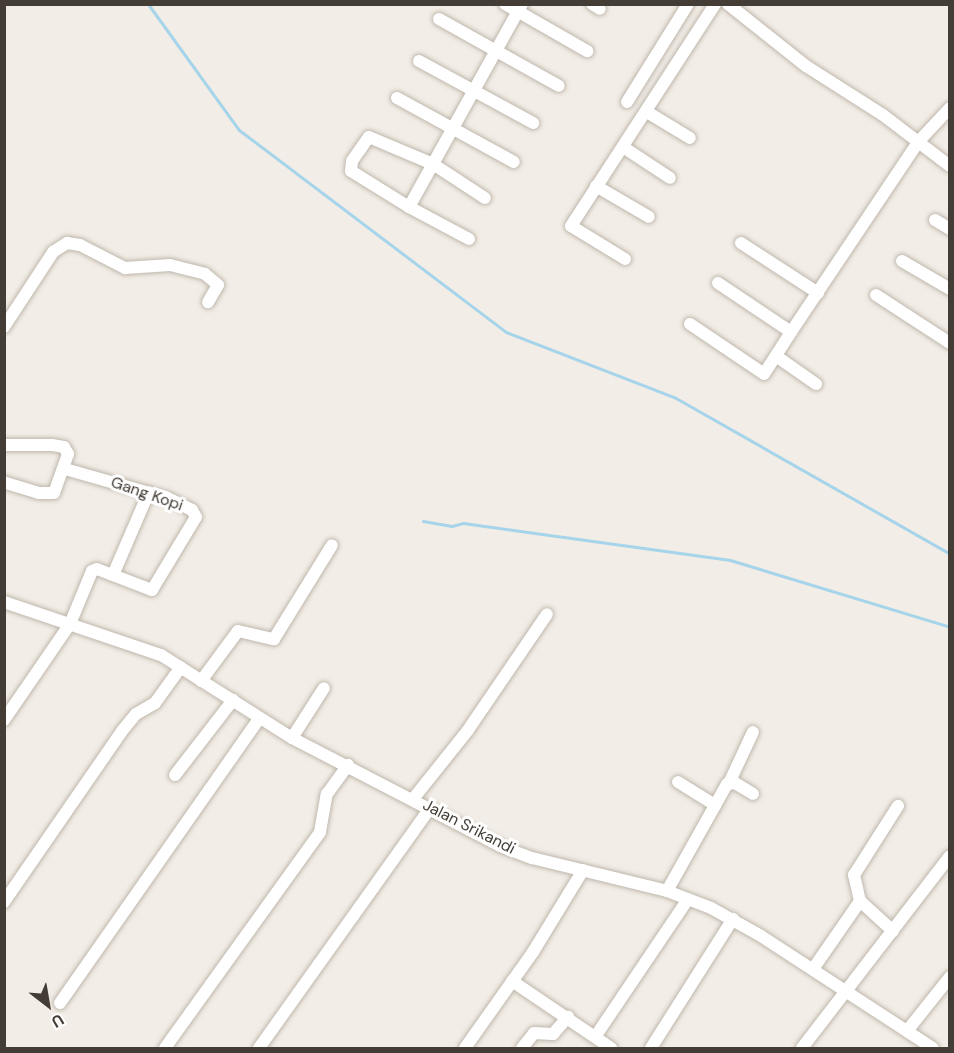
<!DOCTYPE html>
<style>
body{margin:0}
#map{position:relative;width:954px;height:1053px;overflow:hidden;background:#f2ede6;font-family:"DM Sans",sans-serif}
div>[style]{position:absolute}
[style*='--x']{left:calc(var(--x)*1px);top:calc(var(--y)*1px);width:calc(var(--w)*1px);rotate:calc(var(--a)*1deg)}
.stream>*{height:3px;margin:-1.5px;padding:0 1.5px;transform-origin:1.5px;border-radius:1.5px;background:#a6d4ea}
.roads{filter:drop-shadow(0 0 2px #bfb7ac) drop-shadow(0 0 2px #bfb7ac)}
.minor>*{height:12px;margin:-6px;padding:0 6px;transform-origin:6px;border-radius:6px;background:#fff}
span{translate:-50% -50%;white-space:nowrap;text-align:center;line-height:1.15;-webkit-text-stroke:6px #fff;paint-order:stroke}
.street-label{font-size:16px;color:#443d36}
.frame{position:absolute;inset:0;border:6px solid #443d36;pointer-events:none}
.north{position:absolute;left:18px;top:975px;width:60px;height:60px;-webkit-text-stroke:4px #fff;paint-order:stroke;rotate:149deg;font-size:16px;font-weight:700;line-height:24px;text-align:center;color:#443d36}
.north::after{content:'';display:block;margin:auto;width:21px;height:27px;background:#443d36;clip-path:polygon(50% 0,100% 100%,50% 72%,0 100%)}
</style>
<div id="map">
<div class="stream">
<div style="--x:148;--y:4;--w:155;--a:54.2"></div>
<div style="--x:239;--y:130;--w:335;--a:37.1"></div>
<div style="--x:506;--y:332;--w:180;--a:21.2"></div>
<div style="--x:674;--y:397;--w:318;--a:29.6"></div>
<div style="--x:423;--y:521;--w:29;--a:10"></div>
<div style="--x:452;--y:526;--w:11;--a:-15"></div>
<div style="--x:463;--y:523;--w:270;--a:7.9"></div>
<div style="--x:730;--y:560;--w:230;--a:16.9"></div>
</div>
<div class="roads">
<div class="minor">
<div style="--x:505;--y:4;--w:95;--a:29.8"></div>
<div style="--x:592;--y:4;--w:9;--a:32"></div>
<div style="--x:728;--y:4;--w:100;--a:38.5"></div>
<div style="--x:806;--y:66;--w:91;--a:32.5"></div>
<div style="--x:883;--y:115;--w:84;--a:37.3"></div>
<div style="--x:439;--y:19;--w:137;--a:29.2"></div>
<div style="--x:419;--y:61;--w:130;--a:28.5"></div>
<div style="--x:397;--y:98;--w:133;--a:28.7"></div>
<div style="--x:627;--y:102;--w:115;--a:-58.1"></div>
<div style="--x:647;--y:112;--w:50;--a:31.2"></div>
<div style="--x:623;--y:147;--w:56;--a:33.4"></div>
<div style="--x:596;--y:186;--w:61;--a:30.3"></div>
<div style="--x:409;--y:207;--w:68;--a:-148.2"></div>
<div style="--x:351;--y:171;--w:10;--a:-84"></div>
<div style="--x:352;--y:161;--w:29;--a:-55"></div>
<div style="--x:369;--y:137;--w:69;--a:22.9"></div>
<div style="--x:433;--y:164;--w:62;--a:33.2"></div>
<div style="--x:935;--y:220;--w:17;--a:31"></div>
<div style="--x:469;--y:239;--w:68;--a:-151.9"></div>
<div style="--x:409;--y:207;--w:232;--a:-60.9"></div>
<div style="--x:741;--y:243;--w:92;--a:33"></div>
<div style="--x:625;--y:259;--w:63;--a:-148.6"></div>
<div style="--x:571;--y:226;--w:265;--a:-57"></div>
<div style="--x:902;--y:261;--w:56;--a:30.3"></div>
<div style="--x:718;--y:283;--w:88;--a:33.9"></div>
<div style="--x:791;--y:332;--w:230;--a:-56.2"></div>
<div style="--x:919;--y:141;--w:45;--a:-46.8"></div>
<div style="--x:876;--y:295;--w:88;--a:33"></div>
<div style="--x:690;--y:324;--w:89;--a:34"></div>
<div style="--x:764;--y:374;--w:50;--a:-57.3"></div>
<div style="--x:4;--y:327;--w:90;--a:-56.8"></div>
<div style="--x:53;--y:252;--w:17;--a:-33"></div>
<div style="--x:67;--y:243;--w:13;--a:9"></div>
<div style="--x:80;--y:245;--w:51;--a:27.1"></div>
<div style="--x:125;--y:268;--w:45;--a:-3.8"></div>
<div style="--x:170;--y:265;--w:36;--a:14"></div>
<div style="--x:205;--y:274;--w:17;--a:40"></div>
<div style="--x:218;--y:285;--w:20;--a:120"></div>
<div style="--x:776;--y:356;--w:49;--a:35"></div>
<div style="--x:4;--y:445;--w:48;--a:0"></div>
<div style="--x:52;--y:445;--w:12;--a:9"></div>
<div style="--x:64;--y:447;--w:8;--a:60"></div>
<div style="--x:68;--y:454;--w:41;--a:109.7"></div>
<div style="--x:54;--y:493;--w:15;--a:180"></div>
<div style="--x:39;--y:493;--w:37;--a:-163"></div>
<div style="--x:113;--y:575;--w:90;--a:-66.6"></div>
<div style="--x:4;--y:602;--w:166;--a:18.7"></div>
<div style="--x:161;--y:655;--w:155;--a:32.4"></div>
<div style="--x:292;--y:738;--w:234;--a:27.4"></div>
<div style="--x:500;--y:846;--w:34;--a:21"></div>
<div style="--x:532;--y:858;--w:139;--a:13.7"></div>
<div style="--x:667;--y:891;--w:47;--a:21.1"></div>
<div style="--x:711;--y:908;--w:57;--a:29.2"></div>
<div style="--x:761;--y:936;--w:205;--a:33.1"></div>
<div style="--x:201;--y:681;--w:62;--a:-53.5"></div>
<div style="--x:238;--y:631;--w:37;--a:13"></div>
<div style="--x:274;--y:639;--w:110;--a:-58.3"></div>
<div style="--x:4;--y:720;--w:116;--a:-55.5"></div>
<div style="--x:70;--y:624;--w:57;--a:-67.5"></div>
<div style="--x:92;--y:571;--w:5;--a:-22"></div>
<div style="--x:97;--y:569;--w:59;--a:20.9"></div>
<div style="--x:152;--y:590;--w:85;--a:-58.9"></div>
<div style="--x:196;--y:517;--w:8;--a:-120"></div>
<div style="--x:192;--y:510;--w:28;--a:-154"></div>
<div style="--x:167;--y:498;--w:106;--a:-164.1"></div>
<div style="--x:292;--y:738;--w:59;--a:-57.4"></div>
<div style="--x:175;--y:775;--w:95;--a:-52.3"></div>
<div style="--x:730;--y:781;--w:54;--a:-64.9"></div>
<div style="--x:678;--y:782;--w:44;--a:31.9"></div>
<div style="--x:413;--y:799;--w:88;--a:-51.4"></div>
<div style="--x:468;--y:730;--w:140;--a:-55.7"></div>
<div style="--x:667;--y:891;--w:123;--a:-60.7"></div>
<div style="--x:727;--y:784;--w:8;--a:-7"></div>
<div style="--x:735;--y:783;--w:21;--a:31"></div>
<div style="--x:4;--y:902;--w:208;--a:-55.4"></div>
<div style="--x:122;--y:731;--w:22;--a:-51"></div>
<div style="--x:136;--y:714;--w:22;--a:-30"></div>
<div style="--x:155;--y:703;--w:44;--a:-54.2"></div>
<div style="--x:893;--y:931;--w:45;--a:-137.7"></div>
<div style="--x:860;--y:901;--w:27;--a:-103"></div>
<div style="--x:854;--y:875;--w:82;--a:-57.5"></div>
<div style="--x:813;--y:969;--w:83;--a:-55.3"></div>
<div style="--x:512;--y:981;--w:120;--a:34.1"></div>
<div style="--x:60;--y:1003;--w:347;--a:-55"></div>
<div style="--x:907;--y:1031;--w:69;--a:-51.5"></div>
<div style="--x:595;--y:1037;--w:166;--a:-56"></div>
<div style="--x:165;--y:1048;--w:266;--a:-54.3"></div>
<div style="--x:320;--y:832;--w:39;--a:-80"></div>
<div style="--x:327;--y:794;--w:36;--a:-54"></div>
<div style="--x:259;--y:1048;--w:295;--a:-54.5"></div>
<div style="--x:465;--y:1048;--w:118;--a:-54.7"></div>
<div style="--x:533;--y:952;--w:96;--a:-58.6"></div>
<div style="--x:522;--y:1048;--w:19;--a:-51"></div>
<div style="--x:534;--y:1033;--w:19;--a:3"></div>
<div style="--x:553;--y:1034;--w:23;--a:-49"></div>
<div style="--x:651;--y:1048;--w:153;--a:-57.6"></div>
<div style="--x:802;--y:1048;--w:242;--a:-52.4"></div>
</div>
</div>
<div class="street-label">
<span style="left:147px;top:494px;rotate:19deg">Gang Kopi</span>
<span style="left:469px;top:827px;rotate:27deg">Jalan Srikandi</span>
</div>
<div class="frame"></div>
<div class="north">U</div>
</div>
